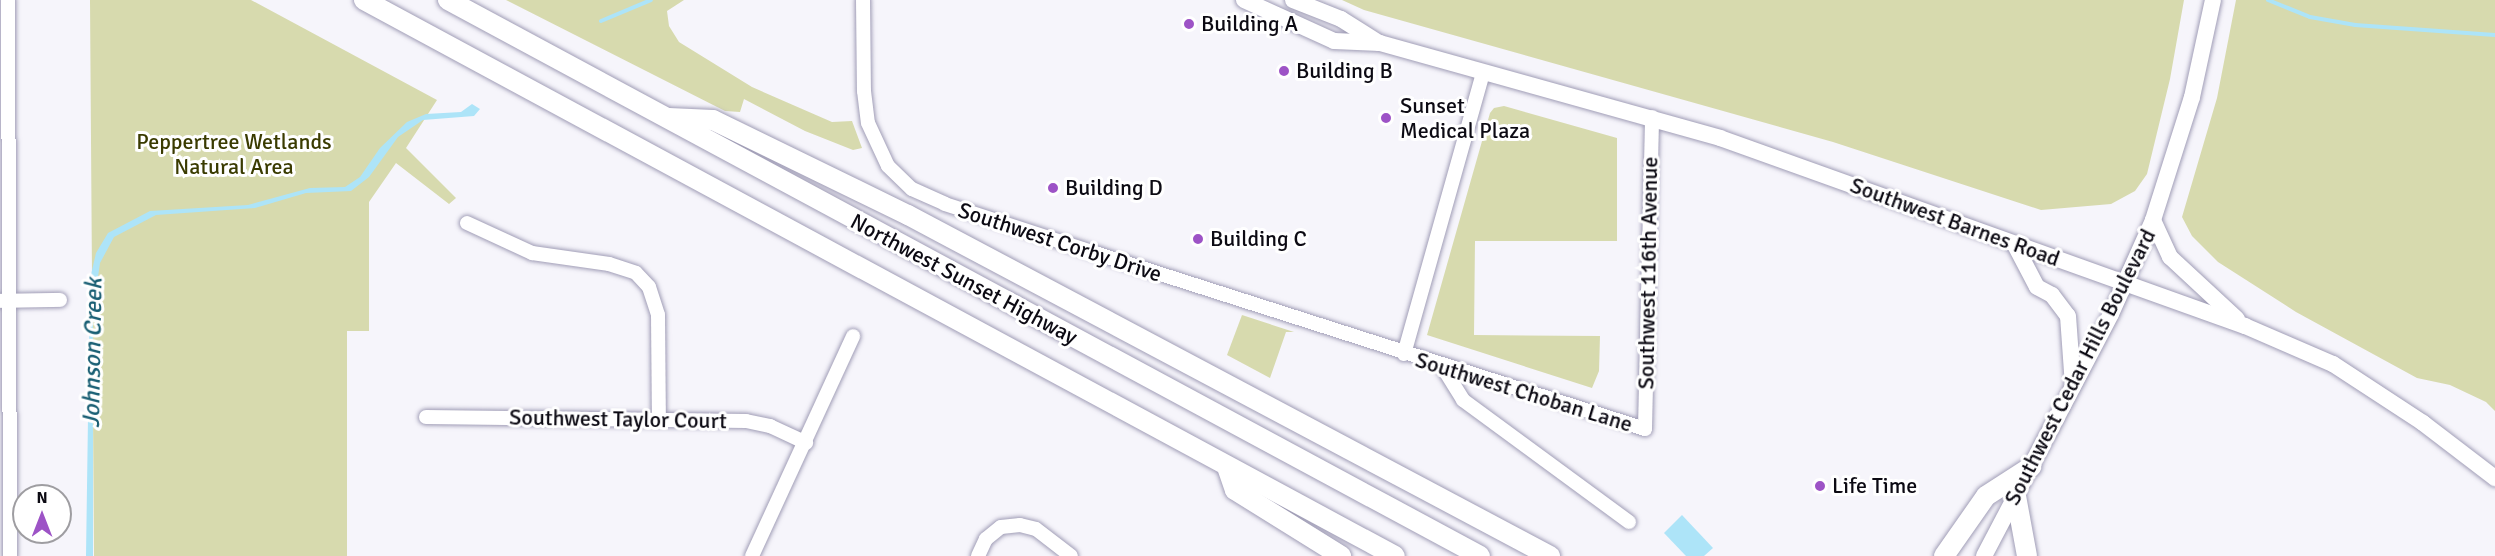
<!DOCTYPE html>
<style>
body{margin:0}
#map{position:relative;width:2495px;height:556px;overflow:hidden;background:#f6f5fb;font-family:Signika,sans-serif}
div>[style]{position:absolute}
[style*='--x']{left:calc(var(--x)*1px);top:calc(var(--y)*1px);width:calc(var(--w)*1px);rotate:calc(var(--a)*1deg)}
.green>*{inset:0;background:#d7daae}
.water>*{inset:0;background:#ade4f8}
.stream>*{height:4px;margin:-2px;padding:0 2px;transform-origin:2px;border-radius:2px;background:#ade4f8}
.roads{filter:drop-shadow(0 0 2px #a09db6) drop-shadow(0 0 2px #a09db6)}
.minor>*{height:14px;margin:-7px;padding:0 7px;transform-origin:7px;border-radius:7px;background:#fff}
.major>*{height:16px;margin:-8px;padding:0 8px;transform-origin:8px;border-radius:8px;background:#fff}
.highway>*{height:20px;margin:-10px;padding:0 10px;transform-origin:10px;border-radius:10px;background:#fff}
.dots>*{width:16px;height:16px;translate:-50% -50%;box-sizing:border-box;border:3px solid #fff;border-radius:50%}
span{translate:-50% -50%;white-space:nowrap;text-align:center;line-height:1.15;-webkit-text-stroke:6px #fff;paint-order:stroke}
.poi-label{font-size:22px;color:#0c0a13}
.left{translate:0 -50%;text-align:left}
.park-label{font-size:22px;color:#3a3b01}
.street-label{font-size:22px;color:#0c0a13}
.water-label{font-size:24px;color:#185e73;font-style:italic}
.north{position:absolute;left:12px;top:484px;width:60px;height:60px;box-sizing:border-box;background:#fff;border:2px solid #9e9da1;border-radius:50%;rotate:0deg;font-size:16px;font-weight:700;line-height:24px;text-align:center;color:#0c0a13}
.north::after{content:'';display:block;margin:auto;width:21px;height:27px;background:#9d53c6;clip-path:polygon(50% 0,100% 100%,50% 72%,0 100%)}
</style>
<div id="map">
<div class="green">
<div style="clip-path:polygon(90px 0,251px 0,437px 100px,406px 148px,456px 198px,449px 204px,396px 163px,369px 202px,369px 331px,347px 331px,347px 556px,94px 556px)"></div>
<div style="clip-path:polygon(506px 0,684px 0,667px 11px,669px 26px,679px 42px,752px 87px,832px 122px,852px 121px,862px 148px,853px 150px,805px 131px,744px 99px,740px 112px,725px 111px)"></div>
<div style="clip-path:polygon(1342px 0,2184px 0,2170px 79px,2147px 174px,2135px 191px,2111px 204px,2041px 210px,1833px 142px,1364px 10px)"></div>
<div style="clip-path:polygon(2236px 0,2495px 0,2495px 411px,2486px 402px,2450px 385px,2417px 378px,2296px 312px,2218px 262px,2192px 236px,2182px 217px,2217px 98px)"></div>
<div style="clip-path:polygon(1504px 106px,1617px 138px,1617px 241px,1475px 241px,1474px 335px,1600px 336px,1599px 371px,1592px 388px,1427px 335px,1490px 113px,1494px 108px)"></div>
<div style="clip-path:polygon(1242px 315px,1294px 332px,1286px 332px,1270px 378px,1227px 355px)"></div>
</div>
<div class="water">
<div style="clip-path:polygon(472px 104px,480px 109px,474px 116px,423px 120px,398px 137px,369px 177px,351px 191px,306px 193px,255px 208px,156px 215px,114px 237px,100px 263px,93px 312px,93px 556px,86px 556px,90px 279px,96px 253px,108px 233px,150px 211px,248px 205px,310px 188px,345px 187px,360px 177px,380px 148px,407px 122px,426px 114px,461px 112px)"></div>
<div style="clip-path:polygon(1682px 515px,1713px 548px,1704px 556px,1686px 556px,1664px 533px)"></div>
</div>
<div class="stream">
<div style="--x:2268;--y:0;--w:45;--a:22"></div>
<div style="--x:2310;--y:17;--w:46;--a:10.1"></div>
<div style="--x:2355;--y:25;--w:140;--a:4.1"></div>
<div style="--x:601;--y:21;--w:54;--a:-22.8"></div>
</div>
<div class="roads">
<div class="minor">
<div style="--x:8;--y:0;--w:556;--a:89.79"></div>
<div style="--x:863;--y:0;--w:91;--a:89.4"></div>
<div style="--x:864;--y:91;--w:32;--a:83"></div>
<div style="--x:868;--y:123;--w:47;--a:65.1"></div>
<div style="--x:888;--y:166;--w:33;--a:44"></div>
<div style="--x:912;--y:189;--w:36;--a:24"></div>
<div style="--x:945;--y:204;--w:161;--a:18.1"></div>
<div style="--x:1098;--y:254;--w:574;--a:17.74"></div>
<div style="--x:1645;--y:429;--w:312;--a:-88.7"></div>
<div style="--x:467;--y:223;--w:72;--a:24.8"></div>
<div style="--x:532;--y:253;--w:78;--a:8.1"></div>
<div style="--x:609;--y:264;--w:28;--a:18"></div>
<div style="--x:636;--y:273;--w:19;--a:47"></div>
<div style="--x:649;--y:287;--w:29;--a:72"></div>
<div style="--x:658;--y:315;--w:105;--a:89.5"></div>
<div style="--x:0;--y:301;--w:60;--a:-1"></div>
<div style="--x:1404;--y:354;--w:292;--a:-74.3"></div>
<div style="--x:1442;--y:366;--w:40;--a:58"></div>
<div style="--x:1463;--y:400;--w:206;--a:36.3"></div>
<div style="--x:426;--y:417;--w:320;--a:0.7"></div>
<div style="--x:746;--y:421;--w:25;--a:12"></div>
<div style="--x:770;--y:426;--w:40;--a:25"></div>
<div style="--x:752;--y:556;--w:242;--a:-65.3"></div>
<div style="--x:978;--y:556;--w:19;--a:-65"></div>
<div style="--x:986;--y:539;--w:19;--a:-39"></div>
<div style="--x:1001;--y:527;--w:19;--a:-6"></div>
<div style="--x:1020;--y:525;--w:16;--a:14"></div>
<div style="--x:1036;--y:529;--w:44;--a:37.6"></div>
</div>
<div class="major">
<div style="--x:1244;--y:0;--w:99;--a:24.5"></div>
<div style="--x:1334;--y:41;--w:46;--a:2.5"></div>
<div style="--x:1380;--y:43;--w:353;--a:15.6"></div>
<div style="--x:1720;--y:138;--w:558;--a:19.7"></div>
<div style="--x:2245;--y:326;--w:96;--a:23.4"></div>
<div style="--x:2333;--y:364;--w:108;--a:33.2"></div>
<div style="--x:2423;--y:423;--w:91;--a:37.4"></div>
<div style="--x:1293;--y:0;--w:52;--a:21.6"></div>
<div style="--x:1341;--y:19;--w:45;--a:32.3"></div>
<div style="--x:2153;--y:220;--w:41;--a:65.3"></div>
<div style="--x:2170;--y:257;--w:91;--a:42.8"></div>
<div style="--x:2015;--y:245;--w:47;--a:62.4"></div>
<div style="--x:2037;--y:287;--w:17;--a:28"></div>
<div style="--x:2052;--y:295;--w:26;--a:53"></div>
<div style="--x:2068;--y:316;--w:70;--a:85.9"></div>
<div style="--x:1984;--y:556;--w:273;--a:-62.3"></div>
<div style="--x:2111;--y:314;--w:103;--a:-65.9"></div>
<div style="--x:2153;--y:220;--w:129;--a:-72.4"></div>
<div style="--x:2192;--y:97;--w:99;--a:-77.8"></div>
</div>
<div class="highway">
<div style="--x:364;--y:0;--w:1171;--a:28.34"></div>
<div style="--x:448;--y:0;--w:1172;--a:28.31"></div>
<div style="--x:669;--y:118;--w:44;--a:2.6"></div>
<div style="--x:713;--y:120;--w:217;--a:26"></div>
<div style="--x:908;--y:215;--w:727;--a:27.98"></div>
<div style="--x:1227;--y:467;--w:24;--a:71"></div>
<div style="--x:1235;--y:490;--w:125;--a:31.9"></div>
<div style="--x:2016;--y:496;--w:61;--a:79.6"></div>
<div style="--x:1944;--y:556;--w:73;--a:-55"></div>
<div style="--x:1986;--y:496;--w:54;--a:-32.8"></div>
</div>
</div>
<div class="dots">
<div style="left:1189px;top:24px;background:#9d53c6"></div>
<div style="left:1284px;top:71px;background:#9d53c6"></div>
<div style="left:1386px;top:118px;background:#9d53c6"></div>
<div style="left:1053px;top:188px;background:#9d53c6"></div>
<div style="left:1198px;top:239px;background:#9d53c6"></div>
<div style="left:1820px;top:486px;background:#9d53c6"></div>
</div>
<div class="poi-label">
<span class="left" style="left:1201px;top:24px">Building A</span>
<span class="left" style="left:1296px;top:71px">Building B</span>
<span class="left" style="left:1400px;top:118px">Sunset<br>Medical Plaza</span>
<span class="left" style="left:1065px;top:188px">Building D</span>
<span class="left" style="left:1210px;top:239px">Building C</span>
<span class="left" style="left:1832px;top:486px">Life Time</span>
</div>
<div class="park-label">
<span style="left:234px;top:154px">Peppertree Wetlands<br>Natural Area</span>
</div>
<div class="street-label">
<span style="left:1955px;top:222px;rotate:20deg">Southwest Barnes Road</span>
<span style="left:1060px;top:242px;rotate:18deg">Southwest Corby Drive</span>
<span style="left:1648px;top:273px;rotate:-89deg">Southwest 116th Avenue</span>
<span style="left:964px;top:279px;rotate:28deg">Northwest Sunset Highway</span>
<span style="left:2080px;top:367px;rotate:-63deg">Southwest Cedar Hills Boulevard</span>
<span style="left:1524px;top:392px;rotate:17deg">Southwest Choban Lane</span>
<span style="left:618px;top:419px;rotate:1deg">Southwest Taylor Court</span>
</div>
<div class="water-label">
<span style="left:93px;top:353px;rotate:-89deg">Johnson Creek</span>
</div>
<div class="north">N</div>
</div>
